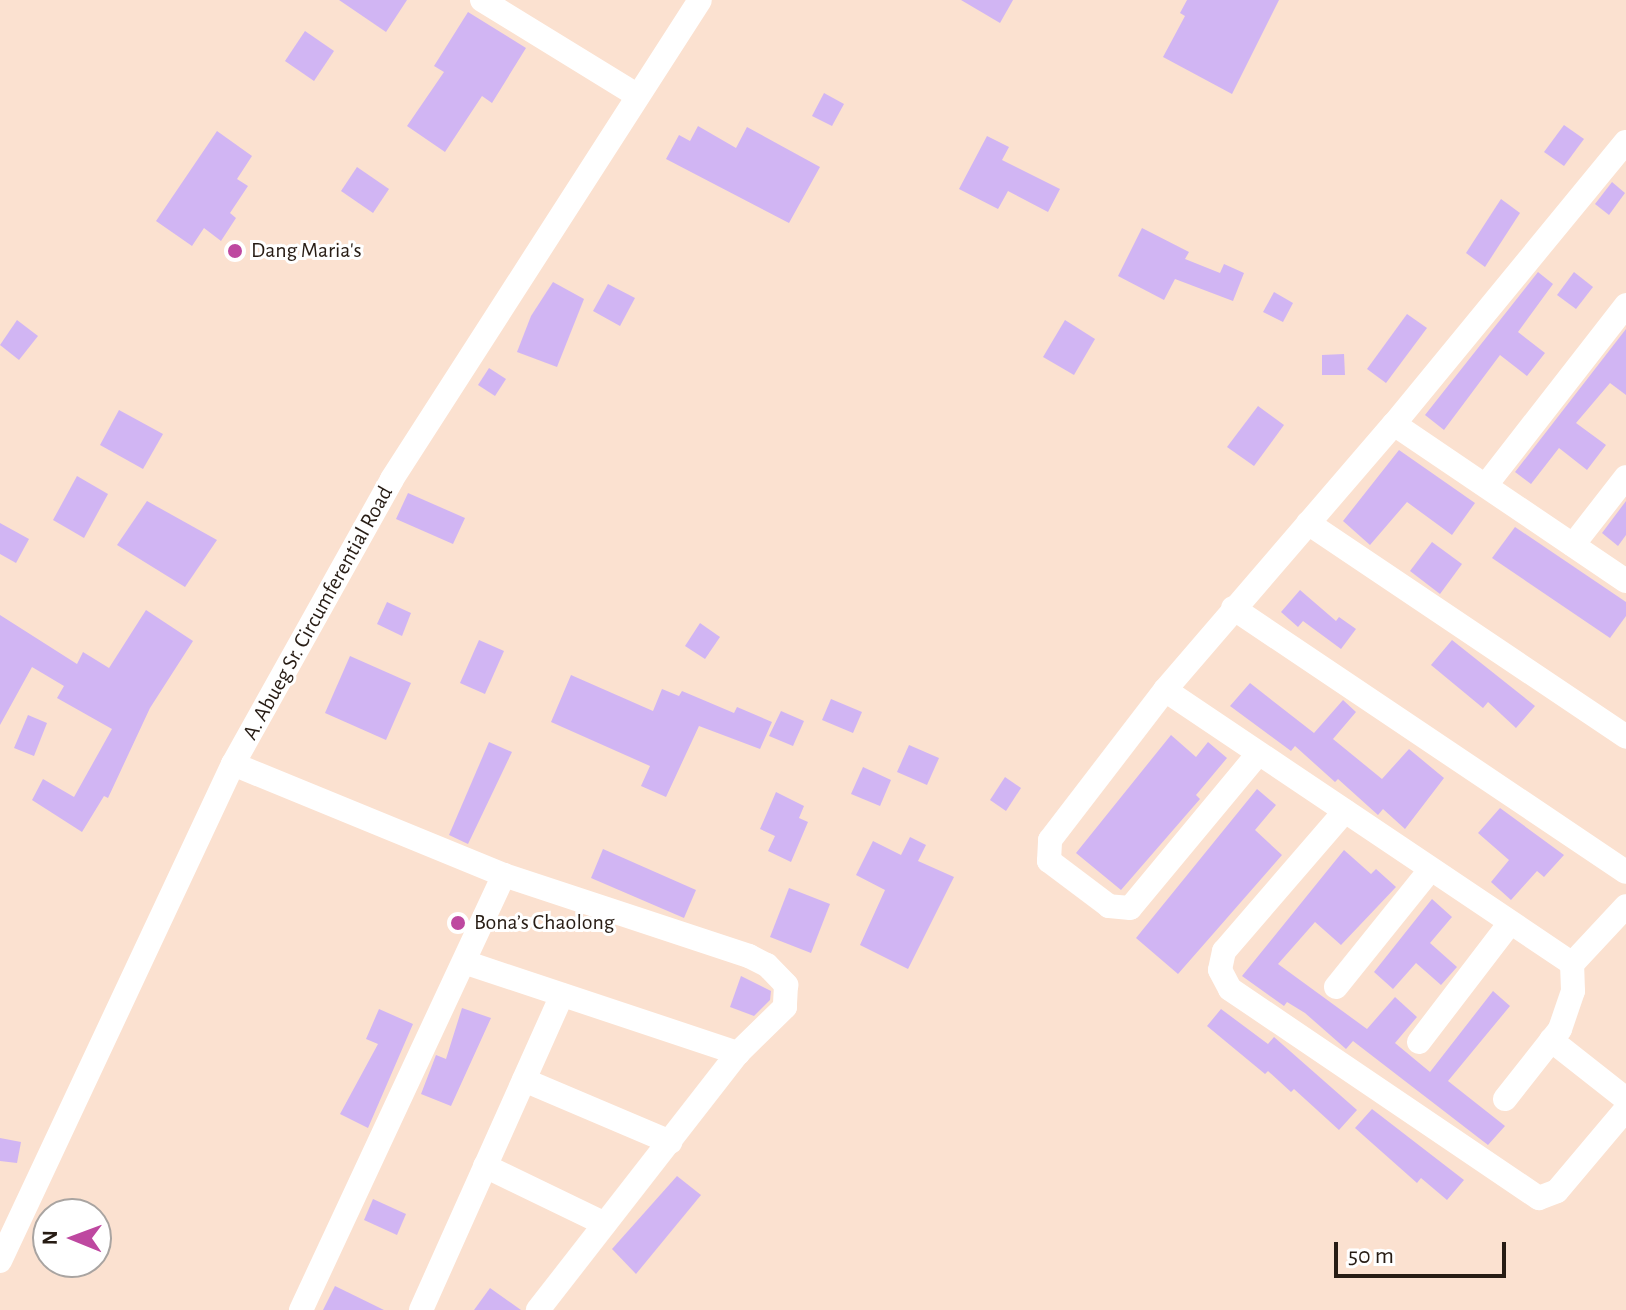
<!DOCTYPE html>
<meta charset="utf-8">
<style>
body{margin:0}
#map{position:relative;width:1626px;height:1310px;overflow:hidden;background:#fbe1d0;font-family:"Alegreya Sans",sans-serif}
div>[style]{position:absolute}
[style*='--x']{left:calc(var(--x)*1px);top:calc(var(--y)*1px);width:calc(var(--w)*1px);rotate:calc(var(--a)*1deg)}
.building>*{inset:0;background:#d1b5f3}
.minor>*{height:24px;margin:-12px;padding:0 12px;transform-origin:12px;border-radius:12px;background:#fff}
.dots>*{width:22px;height:22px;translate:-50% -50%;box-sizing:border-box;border:4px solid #fff;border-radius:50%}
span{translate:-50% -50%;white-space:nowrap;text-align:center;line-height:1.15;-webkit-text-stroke:6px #fff;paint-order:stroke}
.poi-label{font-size:22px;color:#271c14}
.left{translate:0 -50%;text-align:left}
.street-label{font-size:22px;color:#271c14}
.north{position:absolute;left:32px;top:1198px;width:80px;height:80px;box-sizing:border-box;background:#fff;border:2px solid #a9a4a1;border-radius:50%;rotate:271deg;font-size:22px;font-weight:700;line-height:32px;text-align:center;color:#271c14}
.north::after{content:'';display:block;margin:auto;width:28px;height:36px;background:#be48a0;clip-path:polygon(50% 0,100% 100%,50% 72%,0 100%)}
.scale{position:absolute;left:1334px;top:1242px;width:172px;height:36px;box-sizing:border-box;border:4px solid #271c14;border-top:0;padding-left:10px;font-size:24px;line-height:28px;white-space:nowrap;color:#271c14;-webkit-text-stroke:6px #fff;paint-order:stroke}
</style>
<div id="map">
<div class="building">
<div style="clip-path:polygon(339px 0,407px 0,386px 32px)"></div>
<div style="clip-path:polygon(961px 0,1013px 0,1000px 23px)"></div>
<div style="clip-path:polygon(1187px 0,1279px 0,1232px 94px,1163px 57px,1185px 16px,1180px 13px)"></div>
<div style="clip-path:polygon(468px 12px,526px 48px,492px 103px,482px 96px,445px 152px,407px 126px,444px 72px,434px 66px)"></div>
<div style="clip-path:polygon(305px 31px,334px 51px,314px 81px,285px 61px)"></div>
<div style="clip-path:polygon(824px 93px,844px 104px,832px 126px,812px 116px)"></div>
<div style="clip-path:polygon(1564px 125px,1584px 139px,1564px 166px,1544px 152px)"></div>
<div style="clip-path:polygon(698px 126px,736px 148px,747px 127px,820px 167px,789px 223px,666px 159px,679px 135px,690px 141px)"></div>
<div style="clip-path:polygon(217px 131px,252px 156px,237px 179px,248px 186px,230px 213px,236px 218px,221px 241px,204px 228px,192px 246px,156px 221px)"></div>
<div style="clip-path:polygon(987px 136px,1009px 147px,1002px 160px,1060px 189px,1048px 212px,1008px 191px,998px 209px,959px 189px)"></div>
<div style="clip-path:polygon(357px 167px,389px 189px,373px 213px,341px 191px)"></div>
<div style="clip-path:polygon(1612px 182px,1625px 193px,1609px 215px,1595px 204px)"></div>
<div style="clip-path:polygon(1501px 199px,1520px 213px,1485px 267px,1466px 253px)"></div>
<div style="clip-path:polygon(1142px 228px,1189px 252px,1185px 259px,1220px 273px,1224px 264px,1244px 273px,1233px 301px,1175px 279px,1164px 300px,1118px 276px)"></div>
<div style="clip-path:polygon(1538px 272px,1553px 284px,1518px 332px,1545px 353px,1527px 376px,1500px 355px,1444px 430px,1425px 415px)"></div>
<div style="clip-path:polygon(1574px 272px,1593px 287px,1576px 309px,1557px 295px)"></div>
<div style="clip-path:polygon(553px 282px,584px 299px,557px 367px,517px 352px,531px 316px)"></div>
<div style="clip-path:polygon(608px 284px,635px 298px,620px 326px,593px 311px)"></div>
<div style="clip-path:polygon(1274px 292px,1293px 303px,1283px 322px,1263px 312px)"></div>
<div style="clip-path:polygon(1407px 314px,1427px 328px,1386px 383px,1367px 369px)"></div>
<div style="clip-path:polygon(17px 320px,38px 336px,19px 360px,0 345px)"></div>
<div style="clip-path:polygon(1065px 320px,1095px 339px,1074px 375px,1043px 357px)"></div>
<div style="clip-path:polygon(1626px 329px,1626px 395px,1610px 383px,1576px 423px,1606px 445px,1587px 470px,1559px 448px,1531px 484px,1515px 472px)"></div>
<div style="clip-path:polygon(1344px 354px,1345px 375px,1322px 375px,1322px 355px)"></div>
<div style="clip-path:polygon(489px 368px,506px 379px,495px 396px,478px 385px)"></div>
<div style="clip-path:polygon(1258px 406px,1284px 425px,1254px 466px,1227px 447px)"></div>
<div style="clip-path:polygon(119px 410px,163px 434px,143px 469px,100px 445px)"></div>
<div style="clip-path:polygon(1399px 450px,1475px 503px,1452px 535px,1407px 502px,1370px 545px,1343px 521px)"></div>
<div style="clip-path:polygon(77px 476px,108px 494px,84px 538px,53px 520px)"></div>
<div style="clip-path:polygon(408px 493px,465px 518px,453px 544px,396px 519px)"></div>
<div style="clip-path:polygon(147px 501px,217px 540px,185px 587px,117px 545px)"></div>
<div style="clip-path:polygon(1626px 501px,1626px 535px,1618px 546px,1602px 533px)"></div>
<div style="clip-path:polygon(0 523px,29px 539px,16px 563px,0 554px)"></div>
<div style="clip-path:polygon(1515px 527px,1626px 602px,1626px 616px,1610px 638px,1492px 558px)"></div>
<div style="clip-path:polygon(1432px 542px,1462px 564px,1440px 594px,1410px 571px)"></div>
<div style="clip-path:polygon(1300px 590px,1336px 621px,1339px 617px,1356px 629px,1341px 649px,1303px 621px,1298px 627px,1281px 612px)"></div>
<div style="clip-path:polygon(387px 602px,411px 613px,402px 636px,377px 624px)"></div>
<div style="clip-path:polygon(146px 610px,193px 641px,150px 708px,108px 798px,104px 796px,82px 832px,32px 800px,43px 779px,74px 797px,112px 729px,57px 698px,64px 686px,32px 667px,0 725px,0 615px,77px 664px,83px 652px,109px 668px)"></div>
<div style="clip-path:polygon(700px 623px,720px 637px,705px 659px,685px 646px)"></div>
<div style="clip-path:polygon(479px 640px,504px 651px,485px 694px,460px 683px)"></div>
<div style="clip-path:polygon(1452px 640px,1535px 706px,1516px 728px,1488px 702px,1483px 708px,1431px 665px)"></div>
<div style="clip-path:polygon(350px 656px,411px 683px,386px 740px,325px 713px)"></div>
<div style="clip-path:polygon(571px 675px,653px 711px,662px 689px,679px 696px,682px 691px,734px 713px,737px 707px,772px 722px,760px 749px,699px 726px,666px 797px,641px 786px,650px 766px,551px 722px)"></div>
<div style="clip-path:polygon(1250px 683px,1314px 733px,1343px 700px,1356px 712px,1333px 739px,1382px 779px,1409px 749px,1444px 778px,1405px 829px,1383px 809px,1378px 815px,1338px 779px,1335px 782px,1295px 746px,1291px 751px,1230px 706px)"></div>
<div style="clip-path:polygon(831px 699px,862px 712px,853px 733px,822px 720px)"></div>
<div style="clip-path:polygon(781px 711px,804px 721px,793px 746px,769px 736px)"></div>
<div style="clip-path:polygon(28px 715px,47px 723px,34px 756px,14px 748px)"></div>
<div style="clip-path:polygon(1171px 735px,1196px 757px,1208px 742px,1227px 758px,1196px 795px,1200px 799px,1121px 890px,1076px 853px)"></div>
<div style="clip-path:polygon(489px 742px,512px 752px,468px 844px,449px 835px)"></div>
<div style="clip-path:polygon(909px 745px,939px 758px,927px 785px,897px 772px)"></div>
<div style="clip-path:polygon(863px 767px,891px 780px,880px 806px,851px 794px)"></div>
<div style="clip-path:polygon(1005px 777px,1021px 788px,1006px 811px,990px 800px)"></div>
<div style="clip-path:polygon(1257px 789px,1276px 805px,1255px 830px,1282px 855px,1178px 974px,1136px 938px)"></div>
<div style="clip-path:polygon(776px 792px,804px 806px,799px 818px,808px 822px,791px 862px,768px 851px,775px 836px,760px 829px)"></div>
<div style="clip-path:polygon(1500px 808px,1564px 855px,1544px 877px,1537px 871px,1511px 900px,1491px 882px,1509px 860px,1478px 833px)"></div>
<div style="clip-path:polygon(910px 837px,926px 845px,918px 861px,954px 877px,908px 969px,860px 945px,885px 890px,856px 875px,873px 841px,901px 855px)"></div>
<div style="clip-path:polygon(603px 849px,696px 890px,684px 918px,591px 878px)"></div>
<div style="clip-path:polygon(1344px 850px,1371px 874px,1376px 869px,1396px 887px,1341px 945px,1315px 922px,1278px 964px,1367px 1029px,1395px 997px,1417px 1017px,1395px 1043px,1430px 1072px,1493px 991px,1510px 1006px,1448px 1081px,1505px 1126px,1488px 1145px,1353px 1041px,1346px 1049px,1305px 1013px,1287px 1002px,1284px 1006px,1242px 976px)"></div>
<div style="clip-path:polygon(789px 888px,830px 904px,811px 953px,770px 937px)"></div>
<div style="clip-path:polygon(1432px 899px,1452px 917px,1430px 943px,1457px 967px,1441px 985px,1416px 963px,1393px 989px,1374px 972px)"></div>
<div style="clip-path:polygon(741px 976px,771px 991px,770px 1000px,754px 1016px,730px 1007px)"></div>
<div style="clip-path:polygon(462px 1008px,491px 1018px,451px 1106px,421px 1094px,436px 1055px,446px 1059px)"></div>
<div style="clip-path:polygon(379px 1009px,413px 1024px,368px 1128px,340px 1114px,378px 1044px,366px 1039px)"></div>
<div style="clip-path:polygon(1221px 1009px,1268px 1044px,1274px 1037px,1357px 1110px,1339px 1130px,1294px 1089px,1291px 1092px,1268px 1071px,1265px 1074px,1207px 1026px)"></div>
<div style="clip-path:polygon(1372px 1109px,1464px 1180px,1447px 1200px,1421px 1178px,1417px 1183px,1355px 1128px)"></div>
<div style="clip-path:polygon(0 1138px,21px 1142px,17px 1163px,0 1161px)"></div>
<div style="clip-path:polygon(677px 1176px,701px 1195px,636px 1274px,612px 1249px)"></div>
<div style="clip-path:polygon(373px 1199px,406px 1214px,397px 1235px,364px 1220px)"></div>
<div style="clip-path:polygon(335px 1286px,384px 1310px,323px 1310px)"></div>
<div style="clip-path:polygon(490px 1288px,521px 1310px,474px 1310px)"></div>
</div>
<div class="minor">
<div style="--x:482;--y:0;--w:180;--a:31.6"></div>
<div style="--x:1394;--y:424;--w:280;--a:34.1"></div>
<div style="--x:1486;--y:485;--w:228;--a:-52.1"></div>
<div style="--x:1308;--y:523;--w:383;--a:33.9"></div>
<div style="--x:1573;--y:545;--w:86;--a:-52.1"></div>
<div style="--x:1233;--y:608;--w:473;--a:33.9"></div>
<div style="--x:1165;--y:690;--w:491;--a:33.9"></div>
<div style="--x:1258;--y:754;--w:200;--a:129.7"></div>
<div style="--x:1130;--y:908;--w:21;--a:-175"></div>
<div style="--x:1109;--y:906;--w:75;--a:-143.1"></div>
<div style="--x:1049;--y:861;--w:21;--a:-87"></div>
<div style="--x:1050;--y:840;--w:189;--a:-52.5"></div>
<div style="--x:1165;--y:690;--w:351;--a:-49.3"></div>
<div style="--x:1394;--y:424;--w:365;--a:-50.6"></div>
<div style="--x:233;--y:764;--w:293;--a:22.3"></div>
<div style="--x:504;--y:875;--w:258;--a:18.3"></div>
<div style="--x:749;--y:956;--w:20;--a:27"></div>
<div style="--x:767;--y:965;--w:28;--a:46"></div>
<div style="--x:786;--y:985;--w:22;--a:93"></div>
<div style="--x:785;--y:1007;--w:66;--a:135.6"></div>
<div style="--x:738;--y:1053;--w:326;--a:127.9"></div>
<div style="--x:1345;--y:811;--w:185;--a:130.8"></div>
<div style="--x:1224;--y:951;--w:19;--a:102"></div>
<div style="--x:1220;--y:970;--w:21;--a:62"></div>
<div style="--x:1230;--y:989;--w:373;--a:34.1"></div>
<div style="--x:1539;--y:1198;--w:19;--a:-21"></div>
<div style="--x:1557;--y:1191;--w:107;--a:-49.9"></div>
<div style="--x:467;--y:963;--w:286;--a:18.4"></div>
<div style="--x:1336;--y:987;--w:151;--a:-51.2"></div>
<div style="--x:1551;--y:1040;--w:95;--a:38.2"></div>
<div style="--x:1419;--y:1042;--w:150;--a:-52.6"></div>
<div style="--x:524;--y:1080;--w:159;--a:23"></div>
<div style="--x:1505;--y:1099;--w:89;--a:-51.8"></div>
<div style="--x:1560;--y:1029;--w:40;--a:-71.1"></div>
<div style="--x:1573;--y:991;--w:27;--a:-92"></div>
<div style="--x:1572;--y:964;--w:79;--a:-47"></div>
<div style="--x:485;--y:1166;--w:133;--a:25.8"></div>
<div style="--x:0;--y:1261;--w:549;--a:-64.88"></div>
<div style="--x:233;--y:764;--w:326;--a:-60.8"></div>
<div style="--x:392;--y:479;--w:569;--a:-57.26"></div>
<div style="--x:301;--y:1310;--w:480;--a:-65"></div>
<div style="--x:421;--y:1310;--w:345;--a:-65.9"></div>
</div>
<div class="dots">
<div style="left:235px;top:251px;background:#be48a0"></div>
<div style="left:458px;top:923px;background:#be48a0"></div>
</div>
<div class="poi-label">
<span class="left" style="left:251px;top:251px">Dang Maria's</span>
<span class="left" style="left:474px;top:923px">Bona’s Chaolong</span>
</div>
<div class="street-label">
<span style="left:318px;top:613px;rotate:-61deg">A. Abueg Sr. Circumferential Road</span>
</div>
<div class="north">N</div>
<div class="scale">50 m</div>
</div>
